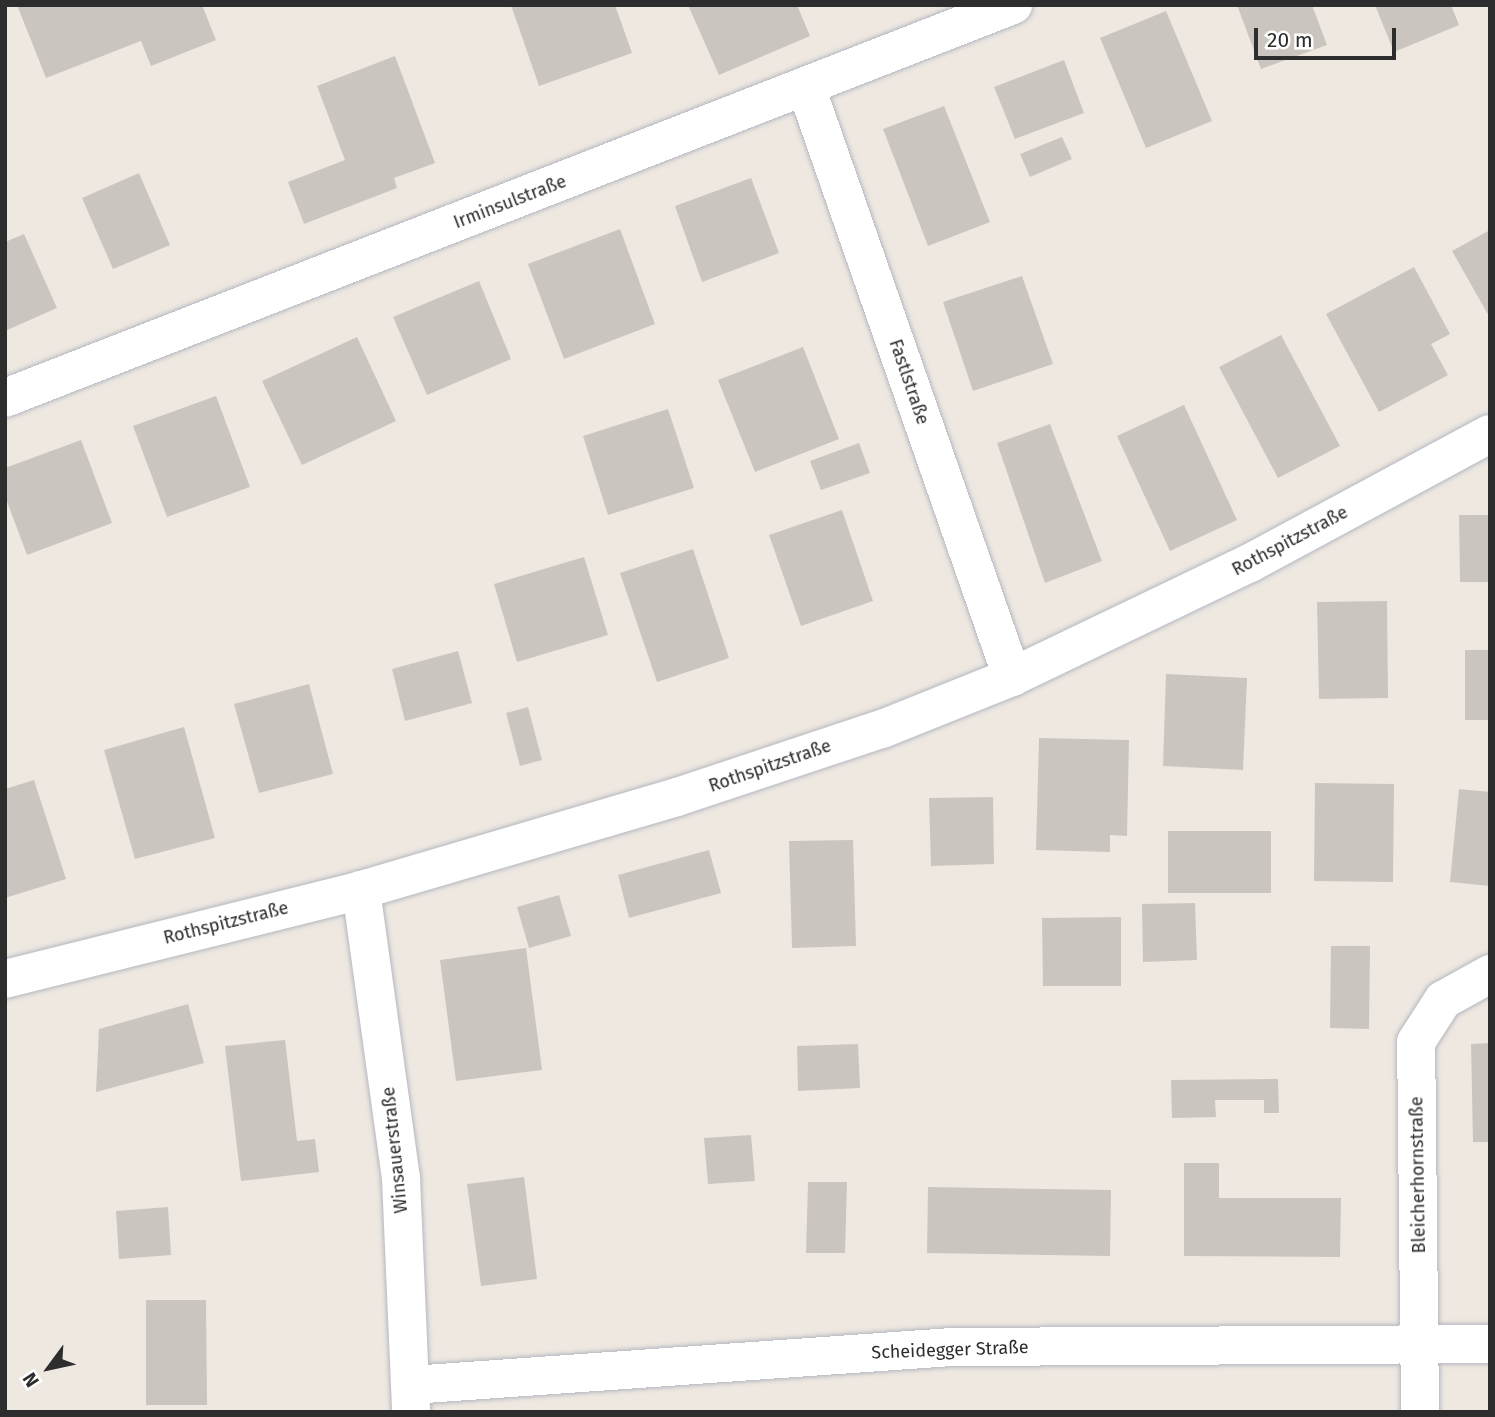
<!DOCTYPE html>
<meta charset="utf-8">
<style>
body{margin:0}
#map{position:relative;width:1495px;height:1417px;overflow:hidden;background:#eee8e1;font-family:"Fira Sans",sans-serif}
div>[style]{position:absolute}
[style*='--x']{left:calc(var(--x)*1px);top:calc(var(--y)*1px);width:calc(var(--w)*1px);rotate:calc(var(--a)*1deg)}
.building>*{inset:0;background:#cac6bf}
.roads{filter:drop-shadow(0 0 2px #b4b7c0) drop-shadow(0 0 2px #b4b7c0)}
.minor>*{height:38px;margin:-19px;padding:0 19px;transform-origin:19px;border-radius:19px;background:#fff}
span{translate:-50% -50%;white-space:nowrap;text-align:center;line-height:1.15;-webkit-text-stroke:6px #fff;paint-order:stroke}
.street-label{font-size:18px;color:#2d2d2d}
.frame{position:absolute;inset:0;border:7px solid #2d2d2d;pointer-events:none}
.north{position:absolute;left:14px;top:1333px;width:70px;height:70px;-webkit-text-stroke:5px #fff;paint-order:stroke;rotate:237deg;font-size:19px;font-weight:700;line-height:28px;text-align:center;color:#2d2d2d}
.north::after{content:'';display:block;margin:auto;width:24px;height:32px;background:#2d2d2d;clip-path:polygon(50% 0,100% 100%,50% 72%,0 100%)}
.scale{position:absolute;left:1254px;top:28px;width:142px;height:32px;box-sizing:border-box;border:4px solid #2d2d2d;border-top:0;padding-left:9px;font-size:21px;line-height:24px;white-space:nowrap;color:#2d2d2d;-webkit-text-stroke:5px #fff;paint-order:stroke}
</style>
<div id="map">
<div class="building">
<div style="clip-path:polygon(17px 5px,202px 5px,216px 40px,151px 66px,141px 41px,46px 78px)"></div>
<div style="clip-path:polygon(511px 5px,615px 5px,632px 53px,539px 86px)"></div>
<div style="clip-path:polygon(688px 5px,797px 5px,810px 36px,719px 75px)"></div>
<div style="clip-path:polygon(1237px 5px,1312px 5px,1327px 45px,1261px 69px)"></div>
<div style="clip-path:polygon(1375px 5px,1451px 5px,1459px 25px,1394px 52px)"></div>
<div style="clip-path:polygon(1166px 11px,1212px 121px,1146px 148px,1100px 38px)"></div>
<div style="clip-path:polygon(395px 56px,435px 163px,394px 178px,397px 188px,304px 224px,288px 182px,345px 160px,317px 86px)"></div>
<div style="clip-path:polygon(1064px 60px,1084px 113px,1015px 139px,994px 87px)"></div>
<div style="clip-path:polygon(944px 106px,990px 222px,928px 246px,883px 129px)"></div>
<div style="clip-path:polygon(1062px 137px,1072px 159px,1030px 177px,1020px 154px)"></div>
<div style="clip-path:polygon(139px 173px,170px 245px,113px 269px,82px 198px)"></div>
<div style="clip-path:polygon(751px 178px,779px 253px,702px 282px,675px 206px)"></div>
<div style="clip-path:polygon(620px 229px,655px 324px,564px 359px,528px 264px)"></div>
<div style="clip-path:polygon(1490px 230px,1490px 318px,1452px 251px)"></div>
<div style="clip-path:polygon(24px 234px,57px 308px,5px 331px,5px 242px)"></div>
<div style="clip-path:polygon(1414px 267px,1450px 334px,1431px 344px,1448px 375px,1379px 412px,1326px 314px)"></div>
<div style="clip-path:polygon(1022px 276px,1053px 364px,973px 391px,943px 302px)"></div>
<div style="clip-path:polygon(479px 281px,511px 359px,427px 395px,393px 317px)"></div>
<div style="clip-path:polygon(1281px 335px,1340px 446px,1278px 478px,1219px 367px)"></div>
<div style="clip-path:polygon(357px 337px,396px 421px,302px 465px,262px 381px)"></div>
<div style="clip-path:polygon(803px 347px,839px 439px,755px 472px,718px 380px)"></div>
<div style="clip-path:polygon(216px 396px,250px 487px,167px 517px,133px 426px)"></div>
<div style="clip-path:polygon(1184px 405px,1237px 520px,1170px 551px,1117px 436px)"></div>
<div style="clip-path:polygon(668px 409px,694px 488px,608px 515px,583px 436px)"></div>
<div style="clip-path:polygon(1050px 424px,1102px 561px,1045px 583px,997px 443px)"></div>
<div style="clip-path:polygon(81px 440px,112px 523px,27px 555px,5px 496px,5px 468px)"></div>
<div style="clip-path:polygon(859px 443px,870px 473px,821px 490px,810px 461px)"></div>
<div style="clip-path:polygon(842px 510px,873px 601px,801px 626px,769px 535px)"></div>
<div style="clip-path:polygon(1459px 515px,1490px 515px,1490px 582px,1460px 582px)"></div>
<div style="clip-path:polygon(693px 549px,729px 658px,657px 682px,620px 573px)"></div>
<div style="clip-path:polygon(584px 557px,608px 635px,517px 662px,494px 584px)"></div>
<div style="clip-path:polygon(1387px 601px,1388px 698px,1319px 699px,1317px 602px)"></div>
<div style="clip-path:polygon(1465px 650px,1490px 650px,1490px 720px,1465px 720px)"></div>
<div style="clip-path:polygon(458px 651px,472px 703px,405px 721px,392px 669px)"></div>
<div style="clip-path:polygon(1166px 674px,1247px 678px,1243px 770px,1163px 766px)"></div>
<div style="clip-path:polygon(309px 684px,333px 774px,259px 793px,234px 704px)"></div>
<div style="clip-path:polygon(528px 707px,542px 760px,520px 766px,506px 713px)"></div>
<div style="clip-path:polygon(184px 727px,215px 838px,135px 859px,104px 750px)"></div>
<div style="clip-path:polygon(1039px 738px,1129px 740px,1127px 836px,1110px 835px,1110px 852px,1036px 850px)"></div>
<div style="clip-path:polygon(34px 780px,66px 879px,5px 898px,5px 789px)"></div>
<div style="clip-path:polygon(1315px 783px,1394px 784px,1393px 882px,1314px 881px)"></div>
<div style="clip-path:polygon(1459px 789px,1490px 792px,1490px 886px,1450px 882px)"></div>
<div style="clip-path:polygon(993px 797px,994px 864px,931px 866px,929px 798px)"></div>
<div style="clip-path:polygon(1168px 831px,1271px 831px,1271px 893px,1168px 893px)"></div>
<div style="clip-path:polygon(853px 840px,856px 946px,792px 948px,789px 841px)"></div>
<div style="clip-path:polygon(709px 850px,721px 893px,629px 918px,618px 875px)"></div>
<div style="clip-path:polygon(559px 895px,571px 936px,529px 948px,517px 907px)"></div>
<div style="clip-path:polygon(1195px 903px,1197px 960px,1143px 962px,1142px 904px)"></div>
<div style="clip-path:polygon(1121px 917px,1121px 986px,1043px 986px,1042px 918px)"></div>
<div style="clip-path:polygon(1331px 946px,1370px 946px,1369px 1029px,1330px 1028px)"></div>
<div style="clip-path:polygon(526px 948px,542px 1070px,456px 1081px,440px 960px)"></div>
<div style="clip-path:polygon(188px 1004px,204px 1063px,96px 1092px,99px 1029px)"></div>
<div style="clip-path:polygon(285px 1040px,297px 1141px,315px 1139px,319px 1172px,241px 1181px,225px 1046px)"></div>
<div style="clip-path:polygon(1490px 1043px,1490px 1142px,1473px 1142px,1471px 1044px)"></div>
<div style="clip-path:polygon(858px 1044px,860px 1088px,798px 1091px,797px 1046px)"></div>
<div style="clip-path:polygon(1278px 1079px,1279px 1113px,1264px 1113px,1264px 1100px,1215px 1100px,1216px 1117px,1172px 1118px,1171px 1080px)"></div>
<div style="clip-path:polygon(751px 1135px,755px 1181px,708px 1184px,704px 1138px)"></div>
<div style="clip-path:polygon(1184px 1163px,1219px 1163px,1219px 1198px,1341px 1198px,1340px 1257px,1184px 1256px)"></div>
<div style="clip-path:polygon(524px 1177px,537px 1279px,481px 1286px,467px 1184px)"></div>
<div style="clip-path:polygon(808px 1182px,847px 1182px,845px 1253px,806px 1253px)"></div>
<div style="clip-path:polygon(928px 1187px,1111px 1190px,1110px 1256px,927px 1253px)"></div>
<div style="clip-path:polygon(168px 1207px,171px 1255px,119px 1259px,116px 1211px)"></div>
<div style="clip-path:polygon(146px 1300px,206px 1300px,207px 1405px,146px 1405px)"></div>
</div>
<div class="roads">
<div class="minor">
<div style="--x:806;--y:87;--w:625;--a:70.75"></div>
<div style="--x:5;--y:398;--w:1082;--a:-21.3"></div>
<div style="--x:361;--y:890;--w:292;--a:82.1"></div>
<div style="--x:401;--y:1179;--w:233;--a:87.5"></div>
<div style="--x:5;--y:979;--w:367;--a:-14"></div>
<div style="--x:361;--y:890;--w:329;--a:-16.4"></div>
<div style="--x:677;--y:797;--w:216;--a:-18.4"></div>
<div style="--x:882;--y:729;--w:140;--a:-21.8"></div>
<div style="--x:1012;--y:677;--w:264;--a:-25.6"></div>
<div style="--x:1250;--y:563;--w:272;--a:-28.3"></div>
<div style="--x:411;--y:1385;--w:542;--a:-4.02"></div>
<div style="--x:952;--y:1347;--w:538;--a:-0.32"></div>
<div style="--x:1420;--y:1412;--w:370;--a:-90.6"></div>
<div style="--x:1416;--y:1042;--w:50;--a:-57.3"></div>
<div style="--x:1443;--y:1000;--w:54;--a:-29"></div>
</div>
</div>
<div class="street-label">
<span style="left:510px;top:202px;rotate:-21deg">Irminsulstraße</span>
<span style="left:909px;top:382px;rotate:71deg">Fastlstraße</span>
<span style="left:1290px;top:541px;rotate:-28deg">Rothspitzstraße</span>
<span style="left:770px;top:766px;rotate:-19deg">Rothspitzstraße</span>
<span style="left:226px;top:923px;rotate:-14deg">Rothspitzstraße</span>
<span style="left:395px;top:1150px;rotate:-96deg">Winsauerstraße</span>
<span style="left:1418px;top:1175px;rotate:-91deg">Bleicherhornstraße</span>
<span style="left:950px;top:1350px;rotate:-2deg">Scheidegger Straße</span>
</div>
<div class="frame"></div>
<div class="north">N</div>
<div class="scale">20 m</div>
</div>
